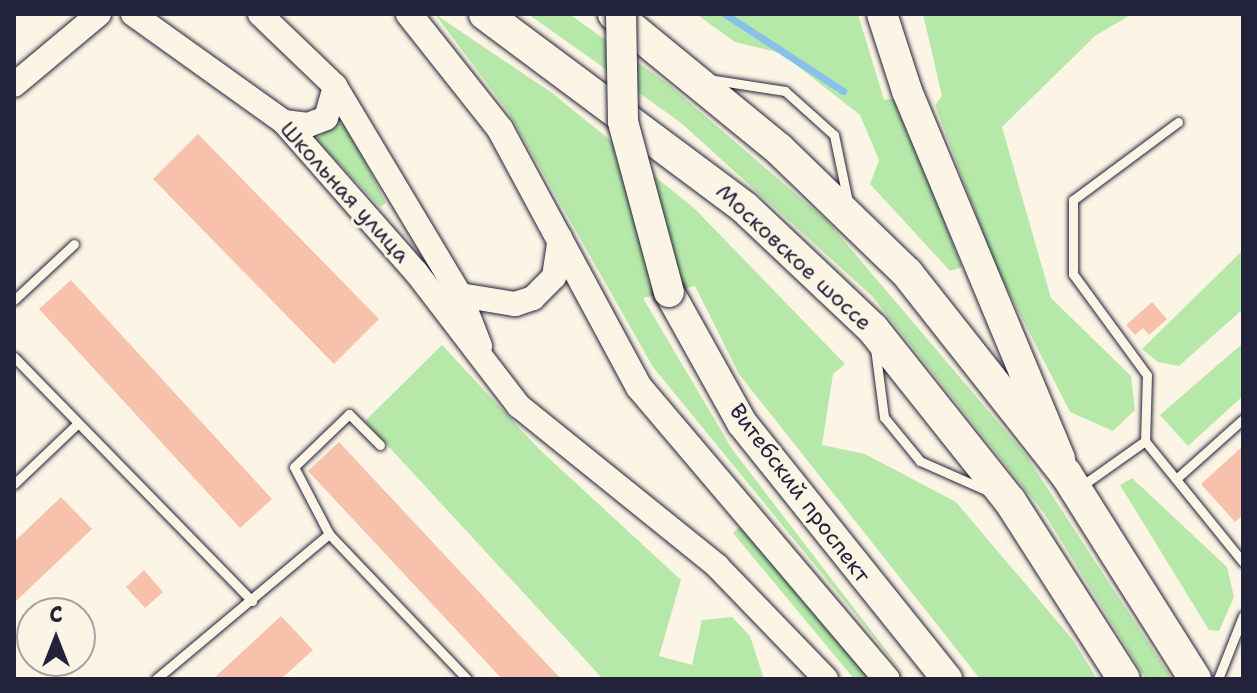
<!DOCTYPE html>
<meta charset="utf-8">
<style>
body{margin:0}
#map{position:relative;width:1257px;height:693px;overflow:hidden;background:#fcf5e5;font-family:"Shantell Sans",sans-serif}
div>[style]{position:absolute}
[style*='--x']{left:calc(var(--x)*1px);top:calc(var(--y)*1px);width:calc(var(--w)*1px);rotate:calc(var(--a)*1deg)}
.green>*{inset:0;background:#b6e9a9}
.stream>*{height:7px;margin:-3.5px;padding:0 3.5px;transform-origin:3.5px;border-radius:3.5px;background:#88c1e7}
.building>*{inset:0;background:#f8c1ac}
.roads{filter:drop-shadow(0 0 2px #22223b) drop-shadow(0 0 2px #22223b)}
.service>*{height:9px;margin:-4.5px;padding:0 4.5px;transform-origin:4.5px;border-radius:4.5px;background:#fcf5e5}
.tertiary>*{height:24px;margin:-12px;padding:0 12px;transform-origin:12px;border-radius:12px;background:#fcf5e5}
.secondary>*{height:26px;margin:-13px;padding:0 13px;transform-origin:13px;border-radius:13px;background:#fcf5e5}
.primary>*{height:30px;margin:-15px;padding:0 15px;transform-origin:15px;border-radius:15px;background:#fcf5e5}
.trunk>*{height:32px;margin:-16px;padding:0 16px;transform-origin:16px;border-radius:16px;background:#fcf5e5}
.bridges{filter:drop-shadow(0 0 2px #22223b) drop-shadow(0 0 2px #22223b)}
.primary-bridge>*{height:30px;margin:-15px;padding:0 15px;transform-origin:15px;border-radius:15px;background:#fcf5e5}
span{translate:-50% -50%;white-space:nowrap;text-align:center;line-height:1.15;-webkit-text-stroke:6px #fcf5e5;paint-order:stroke}
.street-label{font-size:22px;color:#22223b}
.frame{position:absolute;inset:0;border:16px solid #22223b;pointer-events:none}
.north{position:absolute;left:16px;top:597px;width:80px;height:80px;box-sizing:border-box;background:#fcf5e5;border:2px solid #a5a1a1;border-radius:50%;rotate:0deg;font-size:22px;font-weight:700;line-height:32px;text-align:center;color:#22223b}
.north::after{content:'';display:block;margin:auto;width:28px;height:36px;background:#22223b;clip-path:polygon(50% 0,100% 100%,50% 72%,0 100%)}
</style>
<div id="map">
<div class="green">
<div style="clip-path:polygon(435px 14px,552px 93px,695px 209px,845px 364px,833px 374px,822px 445px,865px 454px,956px 502px,1073px 640px,1097px 679px,980px 679px,739px 374px,695px 286px,643px 298px,732px 449px,908px 679px,653px 367px,509px 113px)"></div>
<div style="clip-path:polygon(528px 14px,569px 14px,668px 84px,827px 221px,1025px 454px,1172px 679px,1146px 679px,1044px 513px,872px 296px,680px 122px)"></div>
<div style="clip-path:polygon(696px 14px,858px 14px,884px 100px,896px 98px,962px 267px,950px 271px,870px 184px,879px 160px,860px 115px,781px 53px,735px 42px)"></div>
<div style="clip-path:polygon(923px 14px,1132px 14px,1095px 36px,1002px 127px,1051px 298px,1131px 376px,1135px 410px,1113px 431px,1070px 412px,995px 265px,935px 105px,942px 96px)"></div>
<div style="clip-path:polygon(336px 123px,346px 125px,386px 203px,380px 207px,316px 139px)"></div>
<div style="clip-path:polygon(1243px 250px,1243px 309px,1179px 366px,1158px 362px,1142px 349px)"></div>
<div style="clip-path:polygon(1243px 343px,1243px 396px,1188px 446px,1160px 415px)"></div>
<div style="clip-path:polygon(442px 345px,539px 449px,681px 580px,659px 656px,692px 665px,702px 620px,732px 617px,750px 636px,764px 679px,603px 679px,365px 421px)"></div>
<div style="clip-path:polygon(1132px 478px,1227px 567px,1234px 597px,1219px 631px,1209px 630px,1120px 485px)"></div>
<div style="clip-path:polygon(743px 524px,875px 679px,854px 679px,733px 533px)"></div>
</div>
<div class="stream">
<div style="--x:725;--y:14;--w:141;--a:33.1"></div>
</div>
<div class="building">
<div style="clip-path:polygon(198px 134px,379px 319px,334px 364px,153px 179px)"></div>
<div style="clip-path:polygon(71px 280px,272px 499px,240px 528px,39px 309px)"></div>
<div style="clip-path:polygon(1152px 302px,1167px 319px,1149px 335px,1143px 328px,1135px 335px,1126px 325px)"></div>
<div style="clip-path:polygon(339px 442px,511px 626px,561px 679px,502px 679px,308px 471px)"></div>
<div style="clip-path:polygon(1243px 446px,1243px 515px,1235px 522px,1201px 484px)"></div>
<div style="clip-path:polygon(61px 497px,92px 529px,14px 603px,14px 542px)"></div>
<div style="clip-path:polygon(144px 570px,163px 592px,145px 608px,126px 587px)"></div>
<div style="clip-path:polygon(281px 616px,313px 650px,281px 679px,213px 679px)"></div>
</div>
<div class="roads">
<div class="service">
<div style="--x:708;--y:79;--w:78;--a:8.9"></div>
<div style="--x:785;--y:91;--w:66;--a:41.9"></div>
<div style="--x:834;--y:135;--w:68;--a:78.2"></div>
<div style="--x:1178;--y:122;--w:131;--a:143.4"></div>
<div style="--x:1073;--y:200;--w:74;--a:90"></div>
<div style="--x:1073;--y:274;--w:125;--a:53.8"></div>
<div style="--x:1147;--y:375;--w:66;--a:91.7"></div>
<div style="--x:1145;--y:441;--w:156;--a:51"></div>
<div style="--x:14;--y:300;--w:82;--a:-43"></div>
<div style="--x:875;--y:348;--w:70;--a:82.6"></div>
<div style="--x:884;--y:417;--w:57;--a:50.7"></div>
<div style="--x:920;--y:461;--w:74;--a:23.8"></div>
<div style="--x:14;--y:357;--w:341;--a:45.7"></div>
<div style="--x:380;--y:445;--w:44;--a:-135"></div>
<div style="--x:349;--y:414;--w:76;--a:136.1"></div>
<div style="--x:294;--y:467;--w:76;--a:62.4"></div>
<div style="--x:329;--y:534;--w:200;--a:46.4"></div>
<div style="--x:1176;--y:479;--w:90;--a:-41.8"></div>
<div style="--x:14;--y:484;--w:87;--a:-43.6"></div>
<div style="--x:1080;--y:487;--w:80;--a:-35.3"></div>
<div style="--x:156;--y:679;--w:226;--a:-40"></div>
<div style="--x:1218;--y:679;--w:68;--a:-68.4"></div>
</div>
<div class="tertiary">
<div style="--x:133;--y:14;--w:186;--a:35.6"></div>
<div style="--x:284;--y:122;--w:200;--a:48.7"></div>
<div style="--x:416;--y:272;--w:169;--a:52.5"></div>
<div style="--x:519;--y:406;--w:255;--a:38.9"></div>
<div style="--x:717;--y:566;--w:157;--a:46"></div>
<div style="--x:260;--y:14;--w:104;--a:43.8"></div>
<div style="--x:335;--y:86;--w:244;--a:59.1"></div>
<div style="--x:460;--y:295;--w:55;--a:68.6"></div>
<div style="--x:14;--y:85;--w:111;--a:-39.9"></div>
<div style="--x:284;--y:122;--w:24;--a:7"></div>
<div style="--x:308;--y:125;--w:19;--a:-21"></div>
<div style="--x:326;--y:118;--w:33;--a:-74"></div>
<div style="--x:460;--y:295;--w:56;--a:9.3"></div>
<div style="--x:515;--y:304;--w:19;--a:-18"></div>
<div style="--x:533;--y:298;--w:30;--a:-45"></div>
<div style="--x:554;--y:277;--w:40;--a:-81.5"></div>
</div>
<div class="secondary">
<div style="--x:409;--y:14;--w:147;--a:51.6"></div>
<div style="--x:500;--y:129;--w:293;--a:61.7"></div>
<div style="--x:639;--y:387;--w:383;--a:49.7"></div>
</div>
<div class="primary">
<div style="--x:882;--y:14;--w:81;--a:72"></div>
<div style="--x:907;--y:91;--w:398;--a:67.4"></div>
<div style="--x:669;--y:292;--w:150;--a:60.9"></div>
<div style="--x:742;--y:423;--w:328;--a:51.3"></div>
</div>
<div class="trunk">
<div style="--x:485;--y:14;--w:324;--a:36.7"></div>
<div style="--x:745;--y:208;--w:176;--a:43.4"></div>
<div style="--x:873;--y:329;--w:220;--a:51.5"></div>
<div style="--x:1010;--y:501;--w:211;--a:57.4"></div>
<div style="--x:614;--y:14;--w:213;--a:39.3"></div>
<div style="--x:779;--y:149;--w:178;--a:44.1"></div>
<div style="--x:907;--y:273;--w:256;--a:51.7"></div>
<div style="--x:1066;--y:474;--w:242;--a:57.8"></div>
</div>
</div>
<div class="bridges">
<div class="primary-bridge">
<div style="--x:621;--y:14;--w:108;--a:88.9"></div>
<div style="--x:623;--y:122;--w:176;--a:74.9"></div>
</div>
</div>
<div class="street-label">
<span style="left:345px;top:192px;rotate:48deg">Школьная улица</span>
<span style="left:794px;top:257px;rotate:43deg">Московское шоссе</span>
<span style="left:800px;top:493px;rotate:53deg">Витебский проспект</span>
</div>
<div class="frame"></div>
<div class="north">С</div>
</div>
